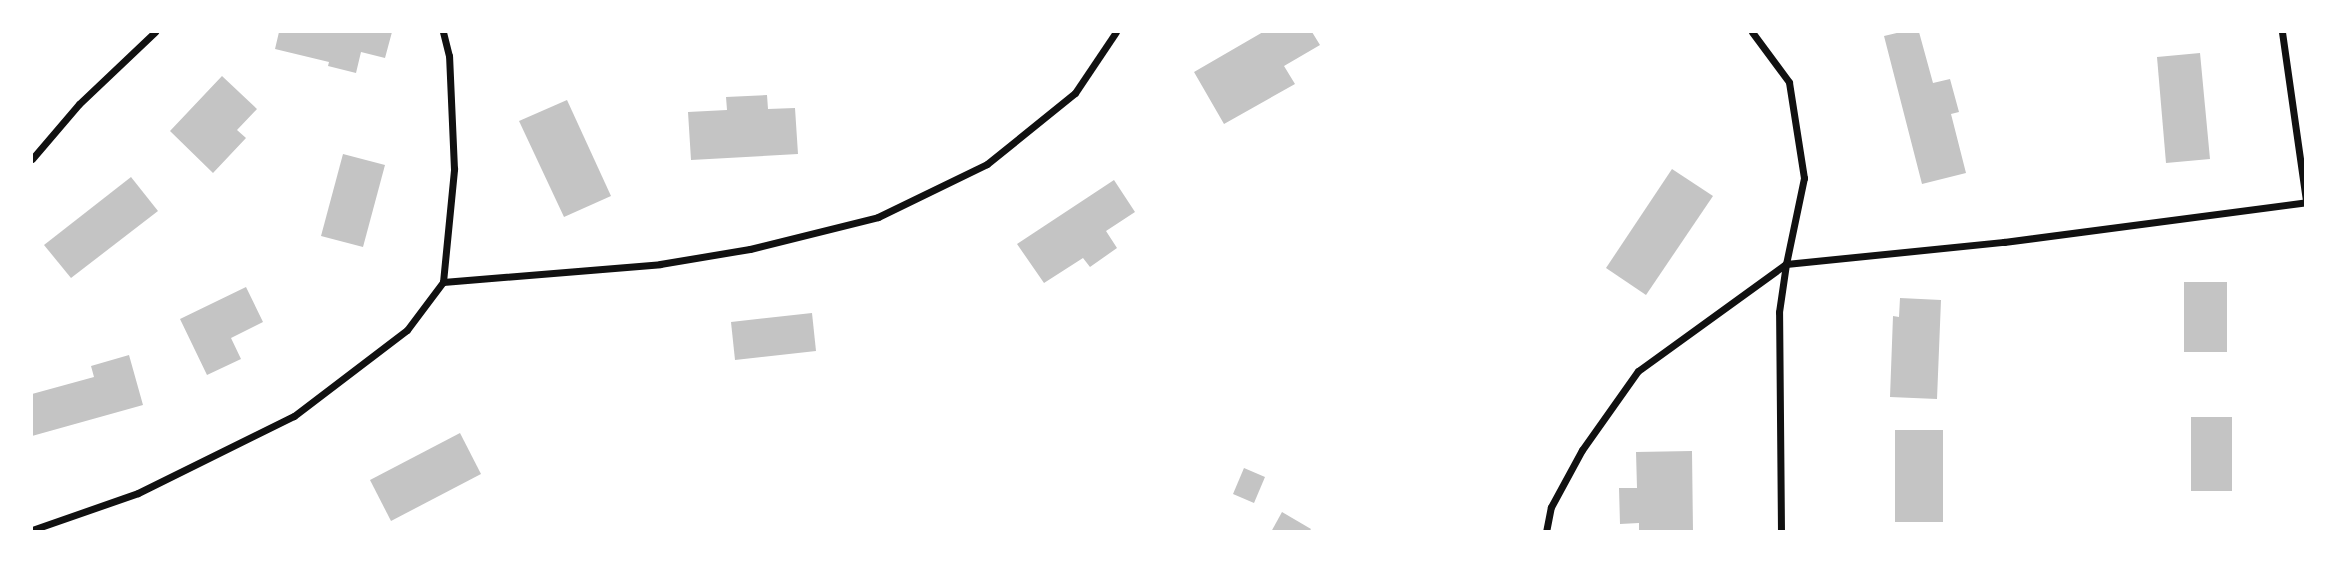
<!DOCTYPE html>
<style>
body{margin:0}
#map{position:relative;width:2337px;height:563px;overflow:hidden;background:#fff;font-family:"PT Sans Narrow",sans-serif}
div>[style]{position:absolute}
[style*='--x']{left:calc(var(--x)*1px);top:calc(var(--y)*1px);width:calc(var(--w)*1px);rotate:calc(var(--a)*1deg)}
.building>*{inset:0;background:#c4c4c4}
.minor>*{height:7px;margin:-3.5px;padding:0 3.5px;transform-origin:3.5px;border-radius:3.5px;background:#111}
span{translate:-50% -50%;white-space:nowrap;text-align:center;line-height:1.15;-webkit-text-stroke:5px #fff;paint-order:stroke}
.frame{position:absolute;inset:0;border:33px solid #fff;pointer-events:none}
</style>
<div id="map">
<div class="building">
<div style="clip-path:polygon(279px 32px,392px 32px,385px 58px,361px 52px,356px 73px,328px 66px,329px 62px,275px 49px)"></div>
<div style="clip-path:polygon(1263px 32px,1312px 32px,1320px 45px,1284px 66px,1295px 84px,1224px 124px,1194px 72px)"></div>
<div style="clip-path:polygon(1901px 32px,1919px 32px,1933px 83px,1950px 79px,1959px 112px,1951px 114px,1966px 173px,1922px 184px,1884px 36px)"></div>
<div style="clip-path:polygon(2200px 53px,2210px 159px,2166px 163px,2157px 57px)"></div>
<div style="clip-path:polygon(222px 76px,257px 109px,237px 130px,246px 138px,213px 173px,170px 131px)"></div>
<div style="clip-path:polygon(767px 95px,768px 109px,795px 108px,798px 154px,691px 160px,688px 112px,727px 110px,726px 97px)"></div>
<div style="clip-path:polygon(567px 100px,611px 196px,564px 217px,519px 121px)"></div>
<div style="clip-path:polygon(343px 154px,385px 165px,363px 247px,321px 236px)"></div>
<div style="clip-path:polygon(1672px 169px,1713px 196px,1646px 295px,1606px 268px)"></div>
<div style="clip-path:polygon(131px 177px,158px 211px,71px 278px,44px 245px)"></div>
<div style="clip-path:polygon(1114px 180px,1135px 212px,1106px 231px,1117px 248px,1090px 267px,1083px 258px,1044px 283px,1017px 244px)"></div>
<div style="clip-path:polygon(2184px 282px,2227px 282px,2227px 352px,2184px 352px)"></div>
<div style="clip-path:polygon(246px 287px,263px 322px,231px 338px,241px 359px,207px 375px,180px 319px)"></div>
<div style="clip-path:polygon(1900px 298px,1941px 300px,1937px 399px,1890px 397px,1893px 316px,1899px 317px)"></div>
<div style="clip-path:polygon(812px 313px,816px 351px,735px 360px,731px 322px)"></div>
<div style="clip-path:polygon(129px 355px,143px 405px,32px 436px,32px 394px,94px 377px,91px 366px)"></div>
<div style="clip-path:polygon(2191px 417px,2232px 417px,2232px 491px,2191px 491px)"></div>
<div style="clip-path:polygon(1895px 430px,1943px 430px,1943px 522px,1895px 522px)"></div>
<div style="clip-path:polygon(460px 433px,481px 474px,391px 521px,370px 480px)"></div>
<div style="clip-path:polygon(1692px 451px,1693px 532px,1639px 532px,1639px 523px,1620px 524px,1619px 488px,1637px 488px,1636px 452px)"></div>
<div style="clip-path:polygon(1244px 468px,1265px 477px,1254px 503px,1233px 494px)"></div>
<div style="clip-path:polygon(1282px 512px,1311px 529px,1309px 532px,1271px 532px)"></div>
</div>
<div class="minor">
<div style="--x:2282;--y:32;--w:170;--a:81.9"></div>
<div style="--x:32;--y:159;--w:72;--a:-49.5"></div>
<div style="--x:79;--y:104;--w:105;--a:-43.5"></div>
<div style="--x:443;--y:282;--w:218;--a:-4.7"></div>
<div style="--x:660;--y:264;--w:91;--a:-9.5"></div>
<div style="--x:750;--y:249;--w:132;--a:-14"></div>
<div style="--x:878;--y:217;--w:121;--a:-25.9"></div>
<div style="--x:987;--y:164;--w:113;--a:-38.9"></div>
<div style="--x:1075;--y:93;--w:73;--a:-56.1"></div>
<div style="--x:32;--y:530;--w:112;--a:-19.2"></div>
<div style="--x:138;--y:493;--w:174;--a:-26.3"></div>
<div style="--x:294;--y:416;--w:142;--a:-37.3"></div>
<div style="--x:407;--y:330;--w:60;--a:-53.1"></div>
<div style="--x:443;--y:282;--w:114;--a:-84.4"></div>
<div style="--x:454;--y:169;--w:113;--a:-92.5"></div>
<div style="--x:449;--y:56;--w:25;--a:-104"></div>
<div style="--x:1546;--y:532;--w:25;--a:-79"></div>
<div style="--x:1551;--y:507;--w:65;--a:-61.5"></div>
<div style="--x:1582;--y:450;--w:97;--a:-54.7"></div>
<div style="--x:1638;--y:371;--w:183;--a:-35.9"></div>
<div style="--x:1786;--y:264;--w:88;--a:-78.2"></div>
<div style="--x:1804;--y:178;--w:97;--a:-98.9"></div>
<div style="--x:1789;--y:82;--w:62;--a:-126.5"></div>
<div style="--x:1781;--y:532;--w:220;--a:-90.5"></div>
<div style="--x:1779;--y:312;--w:49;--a:-81.7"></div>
<div style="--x:1786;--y:264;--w:219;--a:-5.8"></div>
<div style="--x:2004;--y:242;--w:305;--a:-7.5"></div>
</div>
<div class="frame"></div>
</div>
